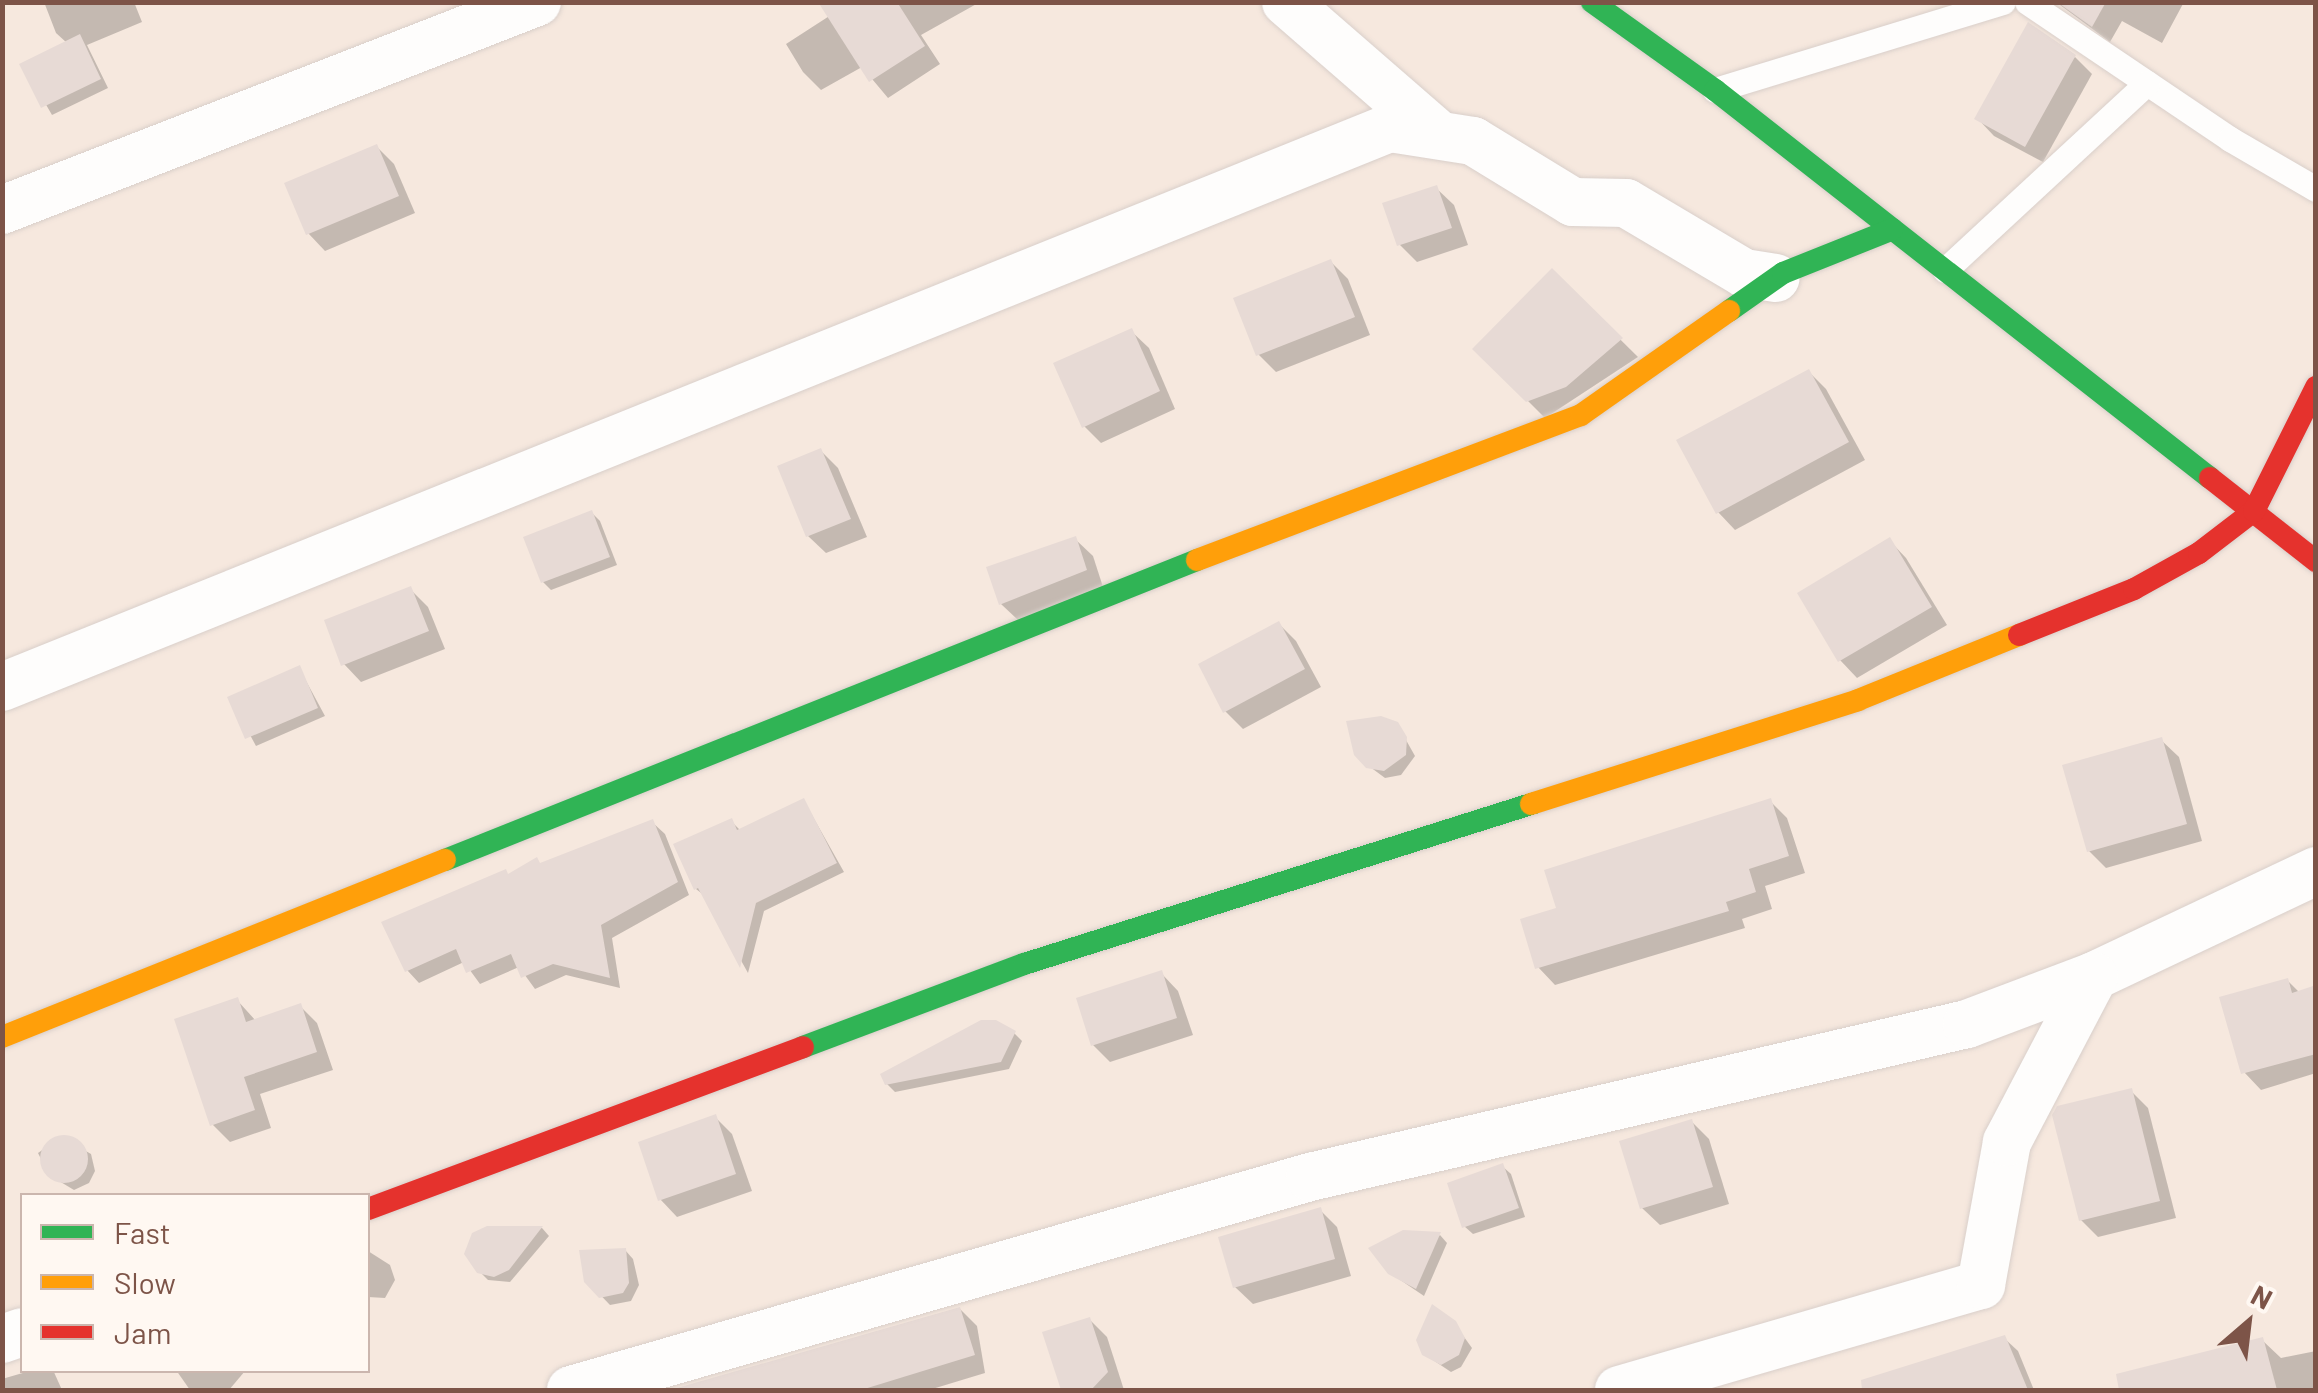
<!DOCTYPE html>
<style>
body{margin:0}
#map{position:relative;width:2318px;height:1393px;overflow:hidden;background:#faf4ee;font-family:Barlow,sans-serif}
div>[style]{position:absolute}
[style*='--x']{left:calc(var(--x)*1px);top:calc(var(--y)*1px);width:calc(var(--w)*1px);rotate:calc(var(--a)*1deg)}
.residential>*{inset:0;background:#f6e8de}
.shadow>*{inset:0;background:#0003}
.building>*{inset:0;background:#e7dad5}
.round{border-radius:50%}
.roads{filter:drop-shadow(0 0 2px #d9cfca) drop-shadow(0 0 2px #d9cfca)}
.lane>*{height:25px;margin:-12.5px;padding:0 12.5px;transform-origin:12.5px;border-radius:12.5px;background:#fefdfc}
.street>*{height:48px;margin:-24px;padding:0 24px;transform-origin:24px;border-radius:24px;background:#fefdfc}
.fast>*{height:22px;margin:-11px;padding:0 11px;transform-origin:11px;border-radius:11px;background:#30b455}
.slow>*{height:22px;margin:-11px;padding:0 11px;transform-origin:11px;border-radius:11px;background:#ff9f0a}
.jam>*{height:22px;margin:-11px;padding:0 11px;transform-origin:11px;border-radius:11px;background:#e5322d}
span{translate:-50% -50%;white-space:nowrap;text-align:center;line-height:1.15;-webkit-text-stroke:9px #fff8f2;paint-order:stroke}
.frame{position:absolute;inset:0;border:5px solid #7d5448;pointer-events:none}
.legend{position:absolute;left:20px;top:1193px;width:350px;height:180px;box-sizing:border-box;background:#fff8f2;border:2px solid #cbb6ae;margin:0;padding:12px 18px;list-style:none;font-size:30px;color:#7d5448}
.legend li{display:flex;align-items:center;gap:20px;height:50px}
.legend b{width:50px;border:2px solid #cbb6ae}
.north{position:absolute;left:2198px;top:1273px;width:100px;height:100px;-webkit-text-stroke:8px #fff8f2;paint-order:stroke;rotate:28deg;font-size:28px;font-weight:700;line-height:40px;text-align:center;color:#7d5448}
.north::after{content:'';display:block;margin:auto;width:35px;height:45px;background:#7d5448;clip-path:polygon(50% 0,100% 100%,50% 72%,0 100%)}
</style>
<div id="map">
<div class="residential">
<div style="clip-path:polygon(evenodd,3px 3px,2315px 3px,2315px 1390px,3px 1390px,3px 3px,22px 1196px,368px 1196px,368px 1370px,22px 1370px,22px 1196px)"></div>
</div>
<div class="shadow">
<div style="clip-path:polygon(44px 2px,134px 2px,142px 22px,87px 45px,108px 88px,52px 115px,23px 65px,67px 43px,56px 33px)"></div>
<div style="clip-path:polygon(851px 2px,980px 2px,921px 35px,940px 64px,888px 98px,862px 67px,821px 90px,803px 72px,786px 44px)"></div>
<div style="clip-path:polygon(2056px 2px,2184px 2px,2162px 43px,2122px 21px,2110px 42px)"></div>
<div style="clip-path:polygon(2075px 57px,2092px 74px,2043px 162px,1994px 136px,1977px 118px)"></div>
<div style="clip-path:polygon(376px 146px,394px 164px,415px 213px,325px 251px,308px 233px)"></div>
<div style="clip-path:polygon(1436px 188px,1454px 205px,1468px 245px,1417px 262px,1399px 244px)"></div>
<div style="clip-path:polygon(1331px 262px,1348px 279px,1370px 335px,1276px 372px,1258px 354px)"></div>
<div style="clip-path:polygon(1552px 272px,1638px 357px,1545px 418px,1476px 349px)"></div>
<div style="clip-path:polygon(1131px 331px,1149px 348px,1175px 409px,1101px 443px,1084px 426px)"></div>
<div style="clip-path:polygon(1809px 372px,1826px 389px,1865px 460px,1735px 530px,1718px 512px)"></div>
<div style="clip-path:polygon(821px 451px,838px 468px,867px 537px,826px 553px,808px 536px)"></div>
<div style="clip-path:polygon(592px 513px,600px 521px,617px 565px,551px 590px,543px 582px)"></div>
<div style="clip-path:polygon(1075px 539px,1093px 556px,1103px 587px,1019px 621px,1001px 604px)"></div>
<div style="clip-path:polygon(1889px 540px,1906px 558px,1947px 625px,1857px 678px,1840px 660px)"></div>
<div style="clip-path:polygon(410px 589px,428px 607px,445px 649px,361px 682px,344px 664px)"></div>
<div style="clip-path:polygon(1279px 624px,1296px 641px,1321px 687px,1243px 729px,1225px 711px)"></div>
<div style="clip-path:polygon(299px 668px,325px 716px,256px 746px,230px 698px)"></div>
<div style="clip-path:polygon(1397px 724px,1415px 756px,1401px 775px,1385px 778px,1362px 761px)"></div>
<div style="clip-path:polygon(2161px 740px,2179px 757px,2202px 841px,2106px 868px,2089px 851px)"></div>
<div style="clip-path:polygon(804px 801px,844px 872px,764px 911px,748px 973px,705px 896px,696px 889px,731px 821px,741px 831px)"></div>
<div style="clip-path:polygon(1770px 801px,1787px 818px,1805px 873px,1765px 886px,1772px 909px,1742px 919px,1745px 928px,1555px 985px,1538px 967px,1559px 910px)"></div>
<div style="clip-path:polygon(652px 822px,665px 834px,689px 895px,612px 938px,620px 988px,566px 975px,535px 989px,519px 967px,480px 984px,464px 962px,419px 983px,407px 970px,510px 876px)"></div>
<div style="clip-path:polygon(1161px 973px,1178px 991px,1193px 1035px,1110px 1062px,1093px 1045px)"></div>
<div style="clip-path:polygon(2288px 981px,2300px 993px,2316px 988px,2316px 1073px,2261px 1090px,2244px 1072px)"></div>
<div style="clip-path:polygon(237px 1000px,256px 1021px,300px 1006px,317px 1023px,333px 1070px,260px 1094px,271px 1128px,230px 1142px,213px 1125px)"></div>
<div style="clip-path:polygon(1014px 1033px,1022px 1041px,1009px 1069px,895px 1092px,887px 1084px)"></div>
<div style="clip-path:polygon(2131px 1091px,2148px 1108px,2176px 1218px,2098px 1237px,2081px 1220px)"></div>
<div style="clip-path:polygon(715px 1117px,732px 1134px,752px 1191px,677px 1217px,660px 1199px)"></div>
<div style="clip-path:polygon(1692px 1122px,1709px 1139px,1729px 1204px,1660px 1225px,1642px 1208px)"></div>
<div style="clip-path:polygon(61px 1137px,91px 1154px,95px 1171px,89px 1183px,74px 1190px,49px 1175px,38px 1153px)"></div>
<div style="clip-path:polygon(1502px 1166px,1511px 1174px,1525px 1217px,1473px 1234px,1464px 1226px)"></div>
<div style="clip-path:polygon(1320px 1210px,1337px 1227px,1351px 1276px,1253px 1304px,1235px 1287px)"></div>
<div style="clip-path:polygon(542px 1228px,549px 1236px,510px 1282px,488px 1280px,479px 1271px,480px 1231px)"></div>
<div style="clip-path:polygon(1440px 1235px,1447px 1243px,1424px 1296px,1390px 1273px)"></div>
<div style="clip-path:polygon(625px 1250px,633px 1259px,639px 1285px,631px 1301px,610px 1305px,587px 1281px)"></div>
<div style="clip-path:polygon(368px 1251px,390px 1265px,395px 1280px,385px 1298px,368px 1297px)"></div>
<div style="clip-path:polygon(960px 1309px,977px 1326px,985px 1373px,929px 1390px,678px 1390px)"></div>
<div style="clip-path:polygon(1089px 1319px,1107px 1337px,1124px 1390px,1064px 1390px,1045px 1333px)"></div>
<div style="clip-path:polygon(1454px 1323px,1472px 1348px,1461px 1367px,1451px 1372px,1424px 1354px)"></div>
<div style="clip-path:polygon(2004px 1338px,2018px 1351px,2034px 1390px,1873px 1390px,1869px 1380px)"></div>
<div style="clip-path:polygon(2262px 1340px,2281px 1358px,2316px 1351px,2316px 1390px,2178px 1390px,2171px 1363px)"></div>
<div style="clip-path:polygon(33px 1370px,53px 1370px,62px 1390px,2px 1390px,2px 1379px)"></div>
<div style="clip-path:polygon(176px 1370px,244px 1370px,245px 1371px,229px 1390px,190px 1390px)"></div>
</div>
<div class="building">
<div style="clip-path:polygon(818px 2px,897px 2px,925px 46px,869px 82px)"></div>
<div style="clip-path:polygon(2057px 2px,2106px 2px,2092px 27px)"></div>
<div style="clip-path:polygon(2028px 22px,2076px 55px,2025px 147px,1974px 119px)"></div>
<div style="clip-path:polygon(80px 34px,101px 79px,41px 108px,19px 64px)"></div>
<div style="clip-path:polygon(377px 144px,399px 196px,306px 235px,284px 183px)"></div>
<div style="clip-path:polygon(1437px 185px,1452px 228px,1397px 246px,1382px 203px)"></div>
<div style="clip-path:polygon(1331px 259px,1355px 317px,1256px 356px,1233px 298px)"></div>
<div style="clip-path:polygon(1552px 268px,1623px 338px,1566px 387px,1526px 402px,1472px 349px)"></div>
<div style="clip-path:polygon(1132px 328px,1160px 391px,1082px 428px,1053px 363px)"></div>
<div style="clip-path:polygon(1809px 369px,1849px 442px,1716px 514px,1676px 440px)"></div>
<div style="clip-path:polygon(821px 448px,851px 519px,806px 537px,777px 466px)"></div>
<div style="clip-path:polygon(592px 510px,610px 557px,541px 583px,523px 537px)"></div>
<div style="clip-path:polygon(1076px 536px,1087px 570px,999px 605px,986px 567px)"></div>
<div style="clip-path:polygon(1890px 537px,1932px 607px,1838px 662px,1797px 593px)"></div>
<div style="clip-path:polygon(411px 586px,429px 631px,341px 666px,324px 620px)"></div>
<div style="clip-path:polygon(1279px 621px,1305px 669px,1223px 713px,1198px 664px)"></div>
<div style="clip-path:polygon(300px 665px,318px 708px,245px 739px,227px 697px)"></div>
<div style="clip-path:polygon(1381px 716px,1398px 722px,1407px 737px,1406px 755px,1384px 771px,1366px 768px,1354px 755px,1346px 721px)"></div>
<div style="clip-path:polygon(2162px 737px,2187px 824px,2087px 852px,2062px 765px)"></div>
<div style="clip-path:polygon(804px 798px,837px 863px,756px 903px,740px 968px,698px 888px,694px 890px,673px 844px,732px 818px,737px 830px)"></div>
<div style="clip-path:polygon(1771px 798px,1789px 856px,1749px 869px,1756px 892px,1726px 902px,1729px 911px,1535px 969px,1520px 919px,1556px 908px,1544px 870px)"></div>
<div style="clip-path:polygon(653px 819px,678px 882px,601px 925px,610px 978px,553px 964px,521px 978px,511px 954px,466px 973px,456px 949px,405px 972px,381px 922px,506px 869px,508px 874px,537px 857px,540px 863px)"></div>
<div style="clip-path:polygon(1162px 970px,1177px 1018px,1091px 1046px,1076px 998px)"></div>
<div style="clip-path:polygon(2288px 978px,2292px 993px,2316px 985px,2316px 1054px,2241px 1074px,2219px 997px)"></div>
<div style="clip-path:polygon(238px 997px,246px 1022px,301px 1003px,317px 1052px,244px 1077px,255px 1110px,210px 1126px,174px 1019px)"></div>
<div style="clip-path:polygon(981px 1020px,996px 1020px,1016px 1031px,1001px 1062px,885px 1085px,880px 1074px)"></div>
<div style="clip-path:polygon(2132px 1088px,2160px 1201px,2079px 1221px,2052px 1115px,2057px 1106px)"></div>
<div style="clip-path:polygon(716px 1114px,736px 1174px,658px 1201px,638px 1142px)"></div>
<div style="clip-path:polygon(1692px 1119px,1713px 1187px,1640px 1209px,1619px 1141px)"></div>
<div class="round" style="left:40px;top:1135px;width:48px;height:48px"></div>
<div style="clip-path:polygon(1503px 1163px,1519px 1208px,1462px 1228px,1447px 1183px)"></div>
<div style="clip-path:polygon(1321px 1207px,1335px 1259px,1233px 1288px,1218px 1237px)"></div>
<div style="clip-path:polygon(487px 1226px,543px 1226px,509px 1270px,494px 1277px,477px 1273px,464px 1254px,472px 1233px)"></div>
<div style="clip-path:polygon(1403px 1230px,1441px 1232px,1416px 1289px,1388px 1274px,1368px 1248px)"></div>
<div style="clip-path:polygon(626px 1248px,629px 1283px,623px 1293px,599px 1298px,584px 1282px,579px 1250px)"></div>
<div style="clip-path:polygon(1432px 1304px,1456px 1321px,1465px 1338px,1459px 1355px,1441px 1365px,1422px 1355px,1416px 1340px)"></div>
<div style="clip-path:polygon(960px 1307px,975px 1355px,861px 1390px,670px 1390px)"></div>
<div style="clip-path:polygon(1090px 1317px,1108px 1372px,1091px 1390px,1061px 1390px,1042px 1332px)"></div>
<div style="clip-path:polygon(2005px 1335px,2028px 1390px,1862px 1390px,1861px 1380px)"></div>
<div style="clip-path:polygon(2263px 1337px,2277px 1390px,2119px 1390px,2116px 1374px)"></div>
</div>
<div class="roads">
<div class="lane">
<div style="--x:2027;--y:2;--w:245;--a:34"></div>
<div style="--x:2230;--y:139;--w:99;--a:30.2"></div>
<div style="--x:1715;--y:90;--w:301;--a:-17"></div>
<div style="--x:1945;--y:270;--w:275;--a:-42.8"></div>
</div>
<div class="street">
<div style="--x:1286;--y:2;--w:201;--a:41"></div>
<div style="--x:2;--y:210;--w:574;--a:-21.25"></div>
<div style="--x:2;--y:687;--w:1496;--a:-21.94"></div>
<div style="--x:1390;--y:128;--w:84;--a:8.9"></div>
<div style="--x:1473;--y:141;--w:117;--a:31.4"></div>
<div style="--x:1573;--y:202;--w:53;--a:1.1"></div>
<div style="--x:1626;--y:203;--w:137;--a:30.7"></div>
<div style="--x:1744;--y:273;--w:32;--a:9"></div>
<div style="--x:2;--y:1339;--w:21;--a:-19"></div>
<div style="--x:571;--y:1390;--w:769;--a:-16.08"></div>
<div style="--x:1310;--y:1177;--w:675;--a:-13.11"></div>
<div style="--x:1967;--y:1024;--w:136;--a:-20.7"></div>
<div style="--x:2094;--y:976;--w:246;--a:-25.3"></div>
<div style="--x:1619;--y:1390;--w:377;--a:-16.2"></div>
<div style="--x:1981;--y:1285;--w:145;--a:-79.7"></div>
<div style="--x:2007;--y:1142;--w:187;--a:-62.3"></div>
</div>
<div class="fast">
<div style="--x:1592;--y:2;--w:151;--a:35.6"></div>
<div style="--x:1715;--y:90;--w:629;--a:38.09"></div>
<div style="--x:1729;--y:311;--w:66;--a:-35.1"></div>
<div style="--x:1783;--y:273;--w:118;--a:-21.8"></div>
<div style="--x:445;--y:860;--w:810;--a:-21.75"></div>
<div style="--x:803;--y:1047;--w:236;--a:-20.6"></div>
<div style="--x:1024;--y:964;--w:532;--a:-17.51"></div>
</div>
<div class="slow">
<div style="--x:1197;--y:560;--w:410;--a:-20.7"></div>
<div style="--x:1581;--y:415;--w:181;--a:-35.1"></div>
<div style="--x:1531;--y:804;--w:343;--a:-17.6"></div>
<div style="--x:1858;--y:700;--w:174;--a:-22"></div>
<div style="--x:2;--y:1037;--w:477;--a:-21.8"></div>
</div>
<div class="jam">
<div style="--x:2210;--y:478;--w:135;--a:38.1"></div>
<div style="--x:2019;--y:635;--w:124;--a:-21.8"></div>
<div style="--x:2134;--y:589;--w:74;--a:-29"></div>
<div style="--x:2199;--y:553;--w:69;--a:-37.4"></div>
<div style="--x:2254;--y:511;--w:139;--a:-63.4"></div>
<div style="--x:368;--y:1209;--w:464;--a:-20.4"></div>
</div>
</div>
<div class="frame"></div>
<ul class="legend">
<li><b style="height:12px;background:#30b455"></b>Fast</li>
<li><b style="height:12px;background:#ff9f0a"></b>Slow</li>
<li><b style="height:12px;background:#e5322d"></b>Jam</li>
</ul>
<div class="north">N</div>
</div>
